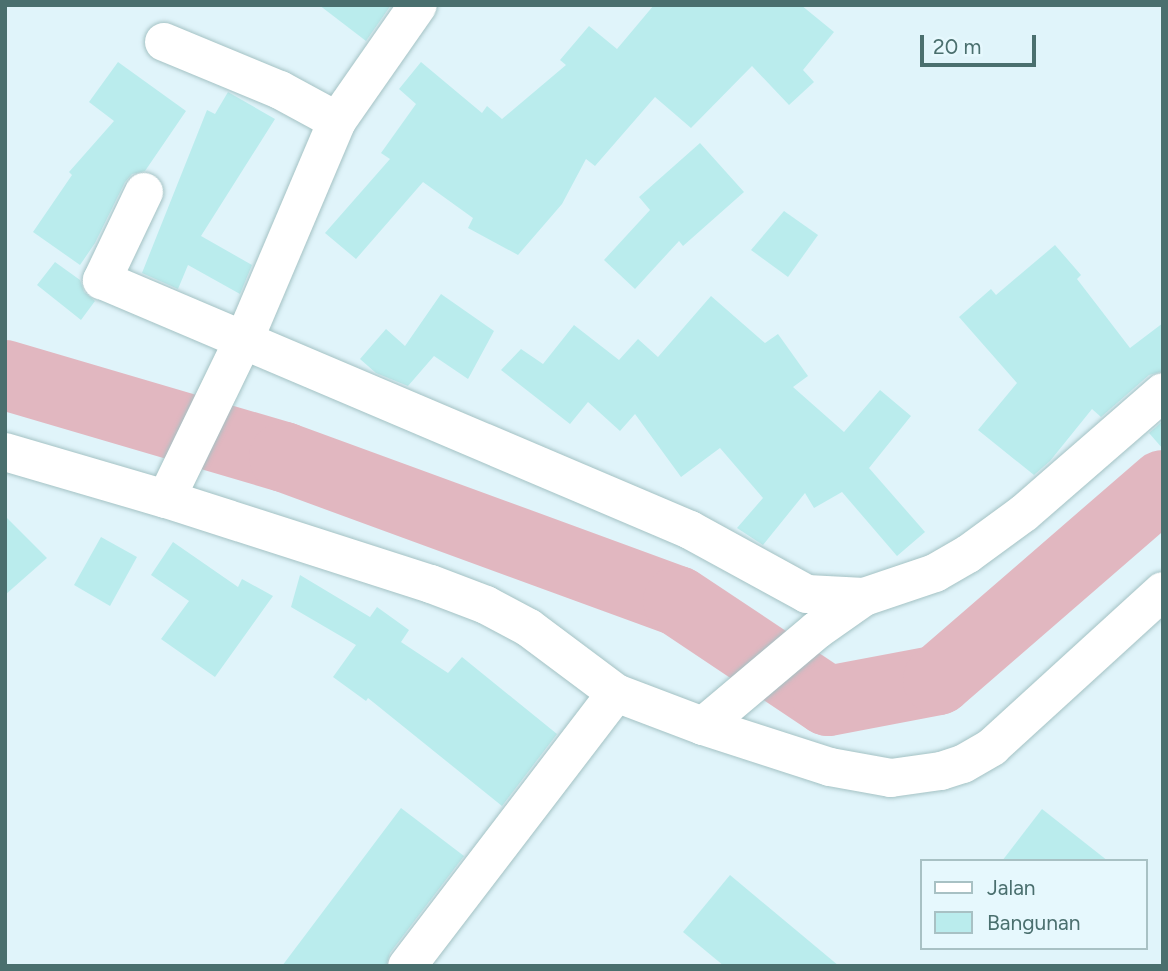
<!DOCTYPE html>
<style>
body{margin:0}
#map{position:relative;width:1168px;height:971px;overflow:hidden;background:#e0f4fa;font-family:Figtree,sans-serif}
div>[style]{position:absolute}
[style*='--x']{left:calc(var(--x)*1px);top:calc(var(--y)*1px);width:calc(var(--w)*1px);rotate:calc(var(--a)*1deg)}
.river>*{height:70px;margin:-35px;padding:0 35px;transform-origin:35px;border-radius:35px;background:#e1b7c0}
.building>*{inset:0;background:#baeced}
.roads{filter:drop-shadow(0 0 2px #a4c2c4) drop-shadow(0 0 2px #a4c2c4)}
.street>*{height:38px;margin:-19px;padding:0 19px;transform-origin:19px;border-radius:19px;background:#fff}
span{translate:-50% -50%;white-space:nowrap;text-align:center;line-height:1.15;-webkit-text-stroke:7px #e6f8fd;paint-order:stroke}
.frame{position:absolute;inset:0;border:7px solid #4a6f6e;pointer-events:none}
.legend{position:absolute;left:920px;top:859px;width:228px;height:91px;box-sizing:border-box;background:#e6f8fd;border:2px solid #a8c1c4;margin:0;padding:9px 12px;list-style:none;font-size:21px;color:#4a6f6e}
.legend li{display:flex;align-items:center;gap:14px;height:35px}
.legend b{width:35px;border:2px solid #a8c1c4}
.scale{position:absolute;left:920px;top:35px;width:116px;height:32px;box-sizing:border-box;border:4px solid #4a6f6e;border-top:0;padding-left:9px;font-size:21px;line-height:24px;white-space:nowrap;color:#4a6f6e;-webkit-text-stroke:5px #e6f8fd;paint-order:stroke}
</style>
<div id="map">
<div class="river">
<div style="--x:5;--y:375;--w:291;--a:16.4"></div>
<div style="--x:284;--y:457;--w:419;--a:20.1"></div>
<div style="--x:678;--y:601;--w:180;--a:33.7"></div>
<div style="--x:828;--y:701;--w:112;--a:-10.8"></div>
<div style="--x:938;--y:680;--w:298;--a:-40.9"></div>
</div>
<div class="building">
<div style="clip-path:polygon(319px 5px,391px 5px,366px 41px)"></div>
<div style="clip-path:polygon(654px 5px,801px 5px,834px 32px,803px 70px,814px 82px,789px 105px,752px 66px,691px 128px,655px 97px,595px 166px,586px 159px,562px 204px,518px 255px,468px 228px,473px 218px,423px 182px,356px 259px,325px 233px,390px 159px,381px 153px,416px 104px,399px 89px,421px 62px,482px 113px,487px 106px,502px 119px,566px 65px,560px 60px,589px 26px,617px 49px)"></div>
<div style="clip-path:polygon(118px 62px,186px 111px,145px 171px,132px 174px,125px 182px,95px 243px,80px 265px,33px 232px,72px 175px,69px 172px,114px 121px,89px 102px)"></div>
<div style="clip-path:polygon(228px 92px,275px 119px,201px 236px,252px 265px,240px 294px,188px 265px,178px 289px,142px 273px,207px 110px,215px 114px)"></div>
<div style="clip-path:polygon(700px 143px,744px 192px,683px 246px,679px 241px,635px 289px,604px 260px,650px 210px,639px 197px)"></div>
<div style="clip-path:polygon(784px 211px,818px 235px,788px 277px,751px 250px)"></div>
<div style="clip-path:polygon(1055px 245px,1081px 275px,1077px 279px,1130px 348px,1163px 323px,1163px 371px,1149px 375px,1101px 417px,1092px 409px,1050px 461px,1034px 475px,978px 430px,1017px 383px,959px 317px,991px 289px,996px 295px)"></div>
<div style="clip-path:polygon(55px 262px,80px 280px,84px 292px,95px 301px,81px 320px,37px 285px)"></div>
<div style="clip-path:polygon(441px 294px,494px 331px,468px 379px,434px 356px,408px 386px,376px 373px,360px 359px,386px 329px,405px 346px)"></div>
<div style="clip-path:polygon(711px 296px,765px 343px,778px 334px,808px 376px,793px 387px,844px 432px,880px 390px,911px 416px,869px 468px,925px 532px,897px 556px,842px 492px,814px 508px,805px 493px,763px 545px,737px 528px,763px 498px,720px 448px,681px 477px,635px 414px,620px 431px,588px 402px,570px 424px,501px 370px,521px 349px,543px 364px,574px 325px,619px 360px,638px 339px,658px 357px)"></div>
<div style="clip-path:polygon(1163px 421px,1163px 449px,1149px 433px)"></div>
<div style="clip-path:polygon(5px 516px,47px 558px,5px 595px)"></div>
<div style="clip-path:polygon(101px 537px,137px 557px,110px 606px,74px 585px)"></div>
<div style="clip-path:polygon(173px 542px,238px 587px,242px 579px,273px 596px,215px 677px,161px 639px,189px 601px,151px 575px)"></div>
<div style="clip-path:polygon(300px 575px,370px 617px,377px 607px,409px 630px,401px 642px,448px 673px,462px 657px,557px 734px,502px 806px,368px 698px,366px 701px,333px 677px,356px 645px,291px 607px)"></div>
<div style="clip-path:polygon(401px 808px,464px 856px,390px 953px,386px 966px,282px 966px)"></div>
<div style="clip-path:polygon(1042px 809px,1108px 861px,1002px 861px)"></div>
<div style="clip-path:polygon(730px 875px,839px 966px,724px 966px,683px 932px)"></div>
</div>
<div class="roads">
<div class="street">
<div style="--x:164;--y:42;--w:126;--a:22.5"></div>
<div style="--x:280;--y:90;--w:65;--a:28.5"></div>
<div style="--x:144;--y:192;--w:98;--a:115.5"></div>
<div style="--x:102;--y:280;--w:639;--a:23.03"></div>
<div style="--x:690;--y:530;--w:133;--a:28.7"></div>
<div style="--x:807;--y:594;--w:57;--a:3"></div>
<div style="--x:5;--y:452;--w:168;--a:16.3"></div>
<div style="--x:166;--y:499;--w:278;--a:17.8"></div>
<div style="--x:431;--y:584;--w:59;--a:20.9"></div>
<div style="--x:486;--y:605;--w:49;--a:28.1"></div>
<div style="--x:529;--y:628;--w:109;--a:36.8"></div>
<div style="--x:616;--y:693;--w:344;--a:127.4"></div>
<div style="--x:166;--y:499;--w:192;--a:-64.1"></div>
<div style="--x:250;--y:326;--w:223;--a:-67"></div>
<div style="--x:337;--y:121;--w:141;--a:-55.1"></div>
<div style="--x:616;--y:693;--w:93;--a:20.8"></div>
<div style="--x:703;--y:726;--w:149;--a:-40.1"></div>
<div style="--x:817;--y:630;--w:57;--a:-35.1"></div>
<div style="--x:864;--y:597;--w:75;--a:-18.7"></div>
<div style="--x:935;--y:573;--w:38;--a:-30"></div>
<div style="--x:968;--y:554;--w:69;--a:-36.2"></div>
<div style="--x:1024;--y:513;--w:184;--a:-41"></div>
<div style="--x:703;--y:726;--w:133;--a:17.9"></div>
<div style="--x:830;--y:767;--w:62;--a:10.2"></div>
<div style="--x:891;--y:778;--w:50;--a:-8"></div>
<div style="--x:941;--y:771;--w:23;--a:-18"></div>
<div style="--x:963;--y:764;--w:34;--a:-30"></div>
<div style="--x:992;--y:747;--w:231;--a:-42.4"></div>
</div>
</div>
<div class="frame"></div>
<ul class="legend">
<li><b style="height:9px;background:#fff"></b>Jalan</li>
<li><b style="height:19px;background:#baeced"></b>Bangunan</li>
</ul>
<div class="scale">20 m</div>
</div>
